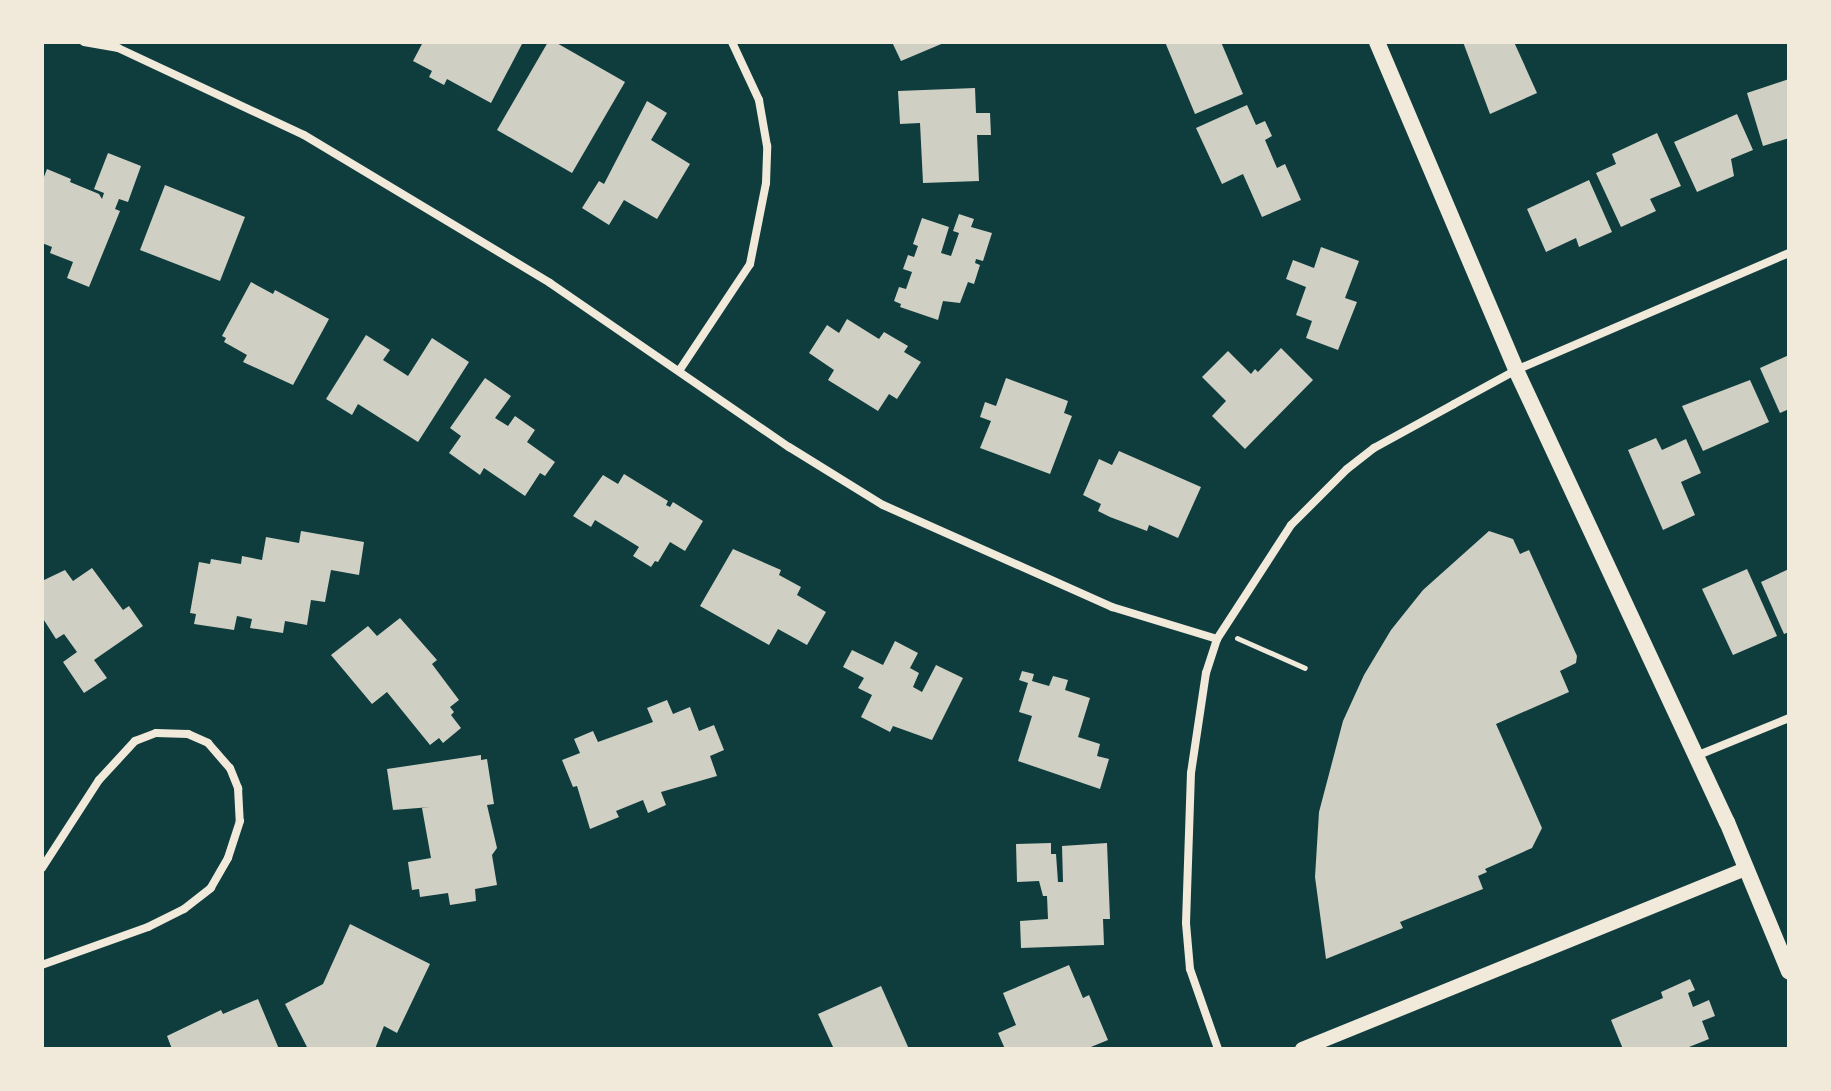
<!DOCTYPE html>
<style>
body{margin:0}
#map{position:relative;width:1831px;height:1091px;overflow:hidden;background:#0f3d3e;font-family:Arial,sans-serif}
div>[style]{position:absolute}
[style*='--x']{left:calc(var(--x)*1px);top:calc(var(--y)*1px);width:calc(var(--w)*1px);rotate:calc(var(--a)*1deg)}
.building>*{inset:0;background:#cfcfc3}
.path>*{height:5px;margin:-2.5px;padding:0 2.5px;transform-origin:2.5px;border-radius:2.5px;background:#f1e9da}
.minor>*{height:8px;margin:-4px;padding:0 4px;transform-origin:4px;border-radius:4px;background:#f1e9da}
.tertiary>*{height:14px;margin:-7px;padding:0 7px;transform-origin:7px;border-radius:7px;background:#f1e9da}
.secondary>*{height:16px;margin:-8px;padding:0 8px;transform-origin:8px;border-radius:8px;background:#f1e9da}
span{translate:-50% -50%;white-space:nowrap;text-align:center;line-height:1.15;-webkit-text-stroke:8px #f1e9da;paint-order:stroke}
.frame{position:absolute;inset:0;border:44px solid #f1e9da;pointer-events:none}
</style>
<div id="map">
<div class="building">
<div style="clip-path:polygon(423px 42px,518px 42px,522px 44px,491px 103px,447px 79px,444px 85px,429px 77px,432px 71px,413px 61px)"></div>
<div style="clip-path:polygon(548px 42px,555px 42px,625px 82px,572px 173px,497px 130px)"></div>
<div style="clip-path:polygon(892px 42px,946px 42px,901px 61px)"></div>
<div style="clip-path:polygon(1165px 42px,1221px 42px,1243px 94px,1195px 114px)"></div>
<div style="clip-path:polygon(1463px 42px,1514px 42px,1537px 93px,1490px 114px)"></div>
<div style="clip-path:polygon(1789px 79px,1789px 138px,1763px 146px,1747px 93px)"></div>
<div style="clip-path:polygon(975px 88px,976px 113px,990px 113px,991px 135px,977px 135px,979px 181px,923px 183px,920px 123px,900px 124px,898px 91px)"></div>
<div style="clip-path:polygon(647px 101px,667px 113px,651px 140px,690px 164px,657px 219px,624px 200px,609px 225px,582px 208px,599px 181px,604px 184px)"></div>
<div style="clip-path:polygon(1247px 105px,1256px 125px,1265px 121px,1272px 136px,1265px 140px,1277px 168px,1285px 164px,1301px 200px,1262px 217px,1243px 174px,1222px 184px,1196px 128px)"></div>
<div style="clip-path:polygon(1737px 114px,1753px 150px,1731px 159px,1734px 176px,1697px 192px,1674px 142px)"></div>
<div style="clip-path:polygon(1657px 133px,1681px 186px,1650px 199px,1656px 211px,1621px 227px,1596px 173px,1616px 164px,1612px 154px)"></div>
<div style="clip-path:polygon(108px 153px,141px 166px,128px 202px,119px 199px,115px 209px,120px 211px,89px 287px,67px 278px,73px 262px,50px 253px,52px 247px,42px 243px,42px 182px,47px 169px,71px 179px,70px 182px,99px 194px,102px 199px,104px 193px,94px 189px)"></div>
<div style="clip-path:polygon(1589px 180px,1612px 232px,1579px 247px,1576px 238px,1546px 252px,1527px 209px)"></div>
<div style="clip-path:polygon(165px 185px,245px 217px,220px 281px,140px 250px)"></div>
<div style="clip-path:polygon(959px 214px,974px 219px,971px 227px,992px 233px,983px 261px,976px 259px,975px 263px,980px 265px,974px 284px,968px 282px,960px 303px,943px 301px,938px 320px,900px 307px,901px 304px,894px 301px,899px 287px,906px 289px,912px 272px,903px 269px,908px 255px,914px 257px,918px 246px,913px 244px,922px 218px,949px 227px,941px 253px,951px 256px,959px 233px,953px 231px)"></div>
<div style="clip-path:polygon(1321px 247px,1359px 261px,1345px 298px,1357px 302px,1338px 350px,1306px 338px,1312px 321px,1296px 315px,1306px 287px,1286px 279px,1293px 260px,1314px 268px)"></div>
<div style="clip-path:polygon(251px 282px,273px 294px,275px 290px,329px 319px,293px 385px,243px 362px,247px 355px,224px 342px,226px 338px,222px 336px)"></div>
<div style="clip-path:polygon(847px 319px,879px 339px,884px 332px,908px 346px,904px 352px,921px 362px,897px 399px,889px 394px,878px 411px,828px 380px,834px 370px,809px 353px,827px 325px,839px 333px)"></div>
<div style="clip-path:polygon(366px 335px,390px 350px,383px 360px,408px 376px,432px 338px,469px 362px,418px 442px,358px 404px,352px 415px,326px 399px)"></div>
<div style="clip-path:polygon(1281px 348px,1313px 380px,1245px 449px,1212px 416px,1226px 401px,1202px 377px,1228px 351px,1251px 374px,1255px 369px,1258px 372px)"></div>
<div style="clip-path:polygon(1789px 355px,1789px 409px,1780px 413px,1760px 368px)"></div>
<div style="clip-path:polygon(485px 378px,511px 396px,495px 418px,508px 426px,515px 416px,535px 430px,527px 442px,555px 462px,545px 476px,540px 473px,525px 496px,484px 468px,480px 475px,449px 453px,461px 436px,450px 428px)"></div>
<div style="clip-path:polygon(1006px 378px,1068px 401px,1064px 413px,1072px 416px,1050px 474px,980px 448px,991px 421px,980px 417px,985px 402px,996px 406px)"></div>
<div style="clip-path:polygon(1750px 380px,1769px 422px,1703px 451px,1682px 406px)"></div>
<div style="clip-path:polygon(1656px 438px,1662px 450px,1686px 439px,1701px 473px,1681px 482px,1695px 515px,1663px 530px,1628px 450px)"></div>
<div style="clip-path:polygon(1119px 451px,1201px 487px,1178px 538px,1149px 525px,1147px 531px,1110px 517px,1098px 511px,1101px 504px,1083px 495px,1099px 459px,1112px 465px)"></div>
<div style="clip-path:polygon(624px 474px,668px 501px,666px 505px,670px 507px,673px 502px,703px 521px,685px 551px,670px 542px,658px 562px,655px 561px,651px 567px,633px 556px,639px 547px,595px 520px,591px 527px,573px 516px,603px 475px,618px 484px)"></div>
<div style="clip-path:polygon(301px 531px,364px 542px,359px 575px,331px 570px,325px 602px,311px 600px,307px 625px,285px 621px,283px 633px,250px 628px,252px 619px,237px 616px,234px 630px,194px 624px,196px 614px,190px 613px,199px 562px,210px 564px,211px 559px,241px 564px,242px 556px,262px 560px,266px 537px,299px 543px)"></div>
<div style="clip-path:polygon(1489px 531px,1513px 539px,1520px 554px,1529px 550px,1577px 656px,1576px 663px,1560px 671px,1569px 692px,1496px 724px,1542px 828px,1532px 848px,1485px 869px,1487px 872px,1478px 876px,1483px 889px,1400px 922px,1403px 928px,1326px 959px,1315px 877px,1319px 812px,1343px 721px,1364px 675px,1391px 630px,1423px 590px)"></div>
<div style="clip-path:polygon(733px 549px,781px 570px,779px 575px,801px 587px,797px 595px,826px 612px,807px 645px,778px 629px,769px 645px,700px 606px)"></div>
<div style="clip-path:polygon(92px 568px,123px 610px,129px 606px,143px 626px,94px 660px,107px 678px,84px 693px,63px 662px,77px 652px,64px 634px,56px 639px,42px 617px,42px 581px,65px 570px,73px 581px)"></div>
<div style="clip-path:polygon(1747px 569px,1777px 636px,1733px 655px,1702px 589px)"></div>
<div style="clip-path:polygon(1789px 569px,1789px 632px,1784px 634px,1761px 582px)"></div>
<div style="clip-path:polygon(400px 618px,437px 660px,432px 664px,459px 700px,450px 707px,454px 712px,451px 715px,461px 728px,443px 743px,439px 738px,430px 745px,387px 692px,372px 704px,331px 655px,368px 626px,377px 636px)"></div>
<div style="clip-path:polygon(895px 641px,918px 653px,910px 668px,919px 673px,913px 687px,922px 692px,936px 665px,963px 678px,932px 740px,893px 726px,890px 732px,861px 717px,872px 695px,858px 688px,864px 678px,843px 667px,852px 650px,883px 665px)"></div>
<div style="clip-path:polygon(1022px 671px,1034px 674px,1032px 681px,1049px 686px,1053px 676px,1068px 680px,1065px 690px,1090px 698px,1078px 737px,1100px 744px,1097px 756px,1109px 759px,1100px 789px,1018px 761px,1032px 716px,1019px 712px,1028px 683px,1019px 680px)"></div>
<div style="clip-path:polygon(667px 700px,673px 714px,690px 707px,699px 731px,714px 725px,724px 750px,710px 756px,717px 776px,661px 792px,666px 805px,648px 813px,643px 800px,616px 811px,619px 817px,590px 829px,577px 786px,573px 787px,562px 760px,580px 753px,574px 739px,593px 731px,598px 742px,653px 722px,647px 708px)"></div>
<div style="clip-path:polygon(481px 755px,481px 760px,487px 759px,494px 804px,487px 805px,497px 848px,492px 855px,497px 885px,475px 889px,476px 901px,450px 905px,448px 893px,420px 897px,419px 889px,412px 890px,408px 862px,431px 858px,422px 808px,431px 807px,393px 810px,387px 769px)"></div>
<div style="clip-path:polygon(1051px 843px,1051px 854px,1056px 854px,1058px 882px,1063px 882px,1062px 846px,1107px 843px,1110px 919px,1103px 919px,1104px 945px,1021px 948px,1020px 921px,1048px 919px,1047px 896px,1043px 896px,1039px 881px,1017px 882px,1016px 844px)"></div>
<div style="clip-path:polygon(350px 924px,430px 964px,397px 1033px,384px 1026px,375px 1049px,308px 1049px,285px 1004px,323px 984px)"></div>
<div style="clip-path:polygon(1069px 965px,1083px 998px,1089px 995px,1108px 1040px,1086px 1049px,1005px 1049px,998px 1033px,1016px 1025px,1003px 993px)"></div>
<div style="clip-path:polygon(1690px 979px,1695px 990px,1688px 993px,1693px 1007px,1709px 1000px,1715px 1016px,1702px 1021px,1709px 1039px,1684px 1049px,1623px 1049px,1611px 1020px,1663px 998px,1661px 992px)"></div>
<div style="clip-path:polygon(881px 986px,909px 1049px,834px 1049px,818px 1014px)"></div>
<div style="clip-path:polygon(258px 999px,279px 1049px,172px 1049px,167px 1036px,221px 1010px,223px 1014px)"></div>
</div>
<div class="path">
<div style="--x:1237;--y:638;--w:74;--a:23.8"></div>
</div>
<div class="minor">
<div style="--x:84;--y:42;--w:35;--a:10"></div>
<div style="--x:118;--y:48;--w:205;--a:25.1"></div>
<div style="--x:304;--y:135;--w:287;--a:31"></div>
<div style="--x:550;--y:283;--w:290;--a:34.5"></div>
<div style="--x:789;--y:447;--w:110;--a:31.7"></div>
<div style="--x:883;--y:505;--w:251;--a:24"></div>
<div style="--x:1112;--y:607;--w:110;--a:16.9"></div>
<div style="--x:679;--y:371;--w:128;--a:-56.4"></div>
<div style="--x:750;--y:264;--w:83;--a:-78.8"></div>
<div style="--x:766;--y:183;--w:37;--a:-88"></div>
<div style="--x:767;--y:146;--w:47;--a:-99.9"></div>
<div style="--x:759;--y:100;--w:64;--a:-115"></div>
<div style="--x:1696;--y:756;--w:100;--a:-22.2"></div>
<div style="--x:42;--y:868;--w:105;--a:-57.1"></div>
<div style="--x:99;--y:780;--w:53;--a:-47.3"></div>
<div style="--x:135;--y:741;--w:22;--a:-21"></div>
<div style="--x:156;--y:733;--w:32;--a:2"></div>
<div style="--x:188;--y:734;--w:22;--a:24"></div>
<div style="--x:208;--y:743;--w:33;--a:49"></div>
<div style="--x:230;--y:768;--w:22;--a:68"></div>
<div style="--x:238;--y:788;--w:33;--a:87"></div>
<div style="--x:240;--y:821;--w:39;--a:108"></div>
<div style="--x:228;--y:858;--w:34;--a:120"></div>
<div style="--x:211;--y:888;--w:34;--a:142"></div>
<div style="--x:184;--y:909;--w:40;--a:153.4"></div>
<div style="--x:148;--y:927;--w:113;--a:160.3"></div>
<div style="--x:1218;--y:1049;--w:85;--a:-109.3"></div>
<div style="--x:1190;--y:969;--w:46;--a:-95"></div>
<div style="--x:1186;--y:923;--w:150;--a:-88.1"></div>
<div style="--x:1191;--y:773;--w:101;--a:-81.5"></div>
<div style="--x:1206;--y:673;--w:36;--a:-72"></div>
<div style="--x:1217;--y:639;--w:136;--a:-57"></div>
<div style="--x:1291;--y:525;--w:79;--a:-45"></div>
<div style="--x:1347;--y:469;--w:34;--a:-38"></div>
<div style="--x:1374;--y:448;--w:91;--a:-28.8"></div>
<div style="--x:1454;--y:404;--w:71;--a:-28.7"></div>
<div style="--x:1516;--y:370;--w:297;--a:-23.2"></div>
</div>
<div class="tertiary">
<div style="--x:1302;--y:1049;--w:479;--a:-22.1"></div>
</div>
<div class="secondary">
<div style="--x:1377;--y:42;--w:356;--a:67"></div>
<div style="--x:1516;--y:370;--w:499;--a:65"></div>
<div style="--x:1727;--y:822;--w:162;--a:67.5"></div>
</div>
<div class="frame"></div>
</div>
